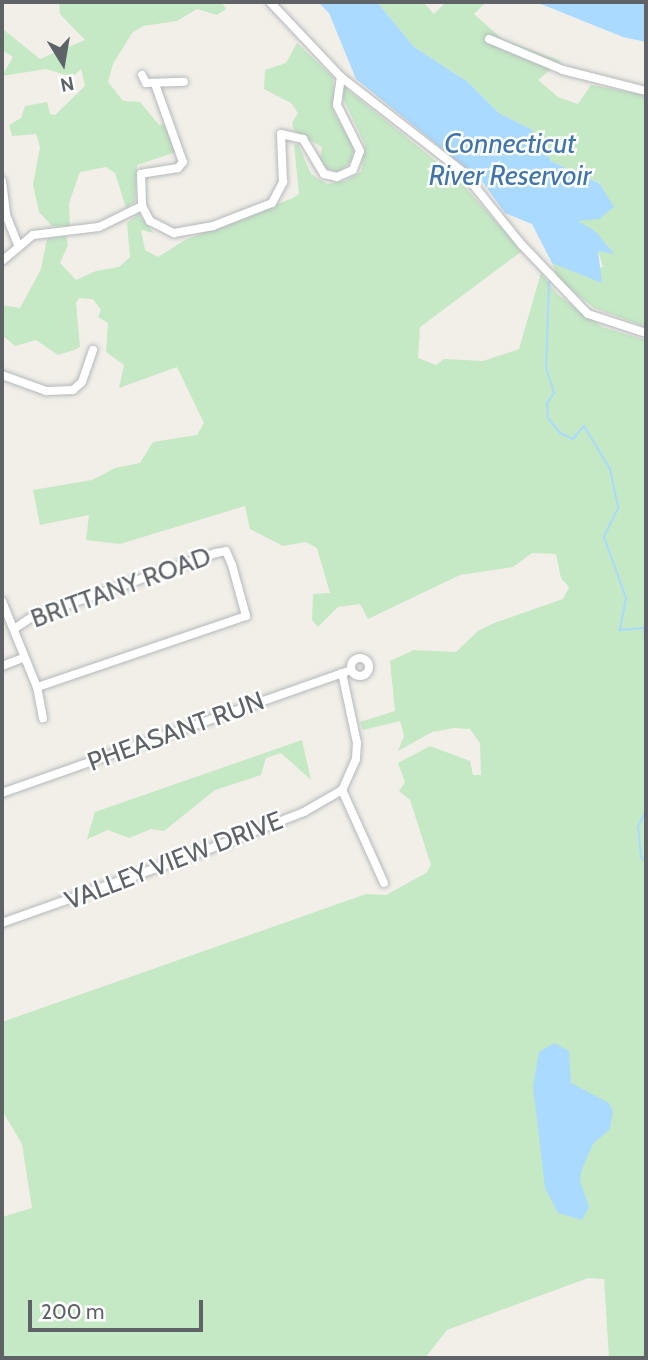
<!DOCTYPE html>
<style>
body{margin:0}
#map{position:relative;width:648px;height:1360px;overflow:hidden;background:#f1efe8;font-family:Cabin,sans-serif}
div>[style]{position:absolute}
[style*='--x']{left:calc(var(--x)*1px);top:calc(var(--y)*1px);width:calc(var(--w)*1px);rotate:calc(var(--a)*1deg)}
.green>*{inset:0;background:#c5e8c5}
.water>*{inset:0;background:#aadaff}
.stream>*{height:2px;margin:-1px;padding:0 1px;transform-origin:1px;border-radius:1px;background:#aadaff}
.roads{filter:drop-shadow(0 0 2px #b5b8bc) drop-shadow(0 0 2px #b5b8bc)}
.minor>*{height:8px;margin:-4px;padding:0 4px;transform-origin:4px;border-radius:4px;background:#fff}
.minor>.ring{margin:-4px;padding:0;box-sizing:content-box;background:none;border:8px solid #fff;border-radius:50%}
span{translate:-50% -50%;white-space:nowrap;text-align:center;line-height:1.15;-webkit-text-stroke:5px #fff;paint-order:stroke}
.street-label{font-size:26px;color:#5f6368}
.water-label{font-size:28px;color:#4174aa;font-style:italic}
.frame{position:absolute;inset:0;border:4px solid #5f6368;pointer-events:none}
.north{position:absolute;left:28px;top:28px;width:70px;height:70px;-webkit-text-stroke:5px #fff;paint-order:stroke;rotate:169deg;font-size:19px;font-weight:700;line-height:28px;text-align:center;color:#5f6368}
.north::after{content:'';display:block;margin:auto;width:24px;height:32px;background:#5f6368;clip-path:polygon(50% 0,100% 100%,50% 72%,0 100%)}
.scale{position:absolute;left:28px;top:1300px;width:175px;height:32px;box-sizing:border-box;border:4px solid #5f6368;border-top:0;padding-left:9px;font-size:21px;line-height:24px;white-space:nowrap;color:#5f6368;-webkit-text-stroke:5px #fff;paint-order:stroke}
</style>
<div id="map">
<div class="green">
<div style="clip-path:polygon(59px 2px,221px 2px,226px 9px,217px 15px,197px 9px,177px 21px,143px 26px,132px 33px,113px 64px,108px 82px,123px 101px,140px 102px,159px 125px,164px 124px,176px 152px,137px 165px,135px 202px,126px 208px,115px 173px,106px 167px,80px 172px,69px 203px,70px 226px,52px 226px,39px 212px,33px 185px,40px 147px,36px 134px,12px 136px,9px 125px,21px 118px,25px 106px,47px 102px,50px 114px,55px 115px,85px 86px,81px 69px,72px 77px,46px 69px,2px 76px,13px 57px,2px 50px,4px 30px,40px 59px,85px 40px,60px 14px)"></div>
<div style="clip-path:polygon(377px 2px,423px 2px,434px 14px,446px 2px,486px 2px,474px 14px,502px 39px,561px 61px,538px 80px,558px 97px,578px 104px,591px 85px,646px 95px,646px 327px,594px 308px,558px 279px,552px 263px,583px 272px,603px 267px,598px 251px,613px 253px,576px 220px,600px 183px,551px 161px,531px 129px,499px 113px,468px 82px,414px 47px)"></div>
<div style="clip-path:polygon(297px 43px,333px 77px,334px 113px,354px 146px,352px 160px,339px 173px,319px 165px,322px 147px,294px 131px,292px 123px,298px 113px,291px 103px,264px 89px,265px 70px,286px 63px)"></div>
<div style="clip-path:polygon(343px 86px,458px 179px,522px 251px,420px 327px,418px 358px,436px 365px,444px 359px,483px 361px,519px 349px,541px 273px,558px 295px,602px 327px,646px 340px,646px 1358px,609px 1358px,604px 1279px,588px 1278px,447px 1330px,425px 1358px,2px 1358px,2px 1217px,32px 1208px,22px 1144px,2px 1110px,2px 1022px,366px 894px,386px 895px,426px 873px,431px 865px,410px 800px,399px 791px,405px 782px,398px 763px,430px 746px,470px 761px,473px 775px,481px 775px,480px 743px,470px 729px,454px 728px,432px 732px,398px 751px,404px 736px,400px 721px,363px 730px,360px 722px,395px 711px,390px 661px,414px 650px,456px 652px,478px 631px,494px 623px,563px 599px,569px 587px,561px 578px,556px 554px,532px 553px,513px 567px,460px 575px,368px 619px,360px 604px,338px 607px,318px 627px,312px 620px,313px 594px,330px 593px,317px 548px,306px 542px,283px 546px,250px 529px,245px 506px,120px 544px,86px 540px,89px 515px,40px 525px,33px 490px,92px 480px,115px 468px,140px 463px,153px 442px,197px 435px,204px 423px,177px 367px,119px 388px,124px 365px,106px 352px,108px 323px,98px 317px,101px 310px,93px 299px,79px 298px,76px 303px,80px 347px,74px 350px,58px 355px,36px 340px,15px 346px,2px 335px,2px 305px,20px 308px,41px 269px,47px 239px,66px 236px,68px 245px,60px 263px,76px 280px,96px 271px,119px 267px,130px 257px,127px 223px,138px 214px,154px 233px,141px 230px,145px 250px,158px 257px,185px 240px,293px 198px,299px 194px,294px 145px,298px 144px,311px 174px,327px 184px,345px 181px,361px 172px,365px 145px,343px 98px)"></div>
<div style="clip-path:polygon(302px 740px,311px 780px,281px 753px,266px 758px,261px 775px,215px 790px,164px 831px,151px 829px,129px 838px,108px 830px,87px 839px,95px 812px)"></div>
</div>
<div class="water">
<div style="clip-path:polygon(318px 2px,377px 2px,414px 47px,468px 82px,499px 113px,531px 129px,551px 161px,599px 183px,614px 207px,599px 219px,578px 221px,596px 232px,614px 254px,598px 251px,602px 283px,552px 263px,532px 224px,505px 213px,482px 181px,356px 79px,329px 13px)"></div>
<div style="clip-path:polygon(536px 2px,646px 2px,646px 42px,623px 37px)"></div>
<div style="clip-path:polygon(554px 1043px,569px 1051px,571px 1083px,609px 1103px,613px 1111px,610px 1129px,593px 1144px,582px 1169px,580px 1181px,589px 1207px,582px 1220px,558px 1213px,545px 1188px,533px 1086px,539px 1052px)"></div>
</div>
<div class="stream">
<div style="--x:549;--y:282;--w:86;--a:92"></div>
<div style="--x:546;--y:368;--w:26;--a:72"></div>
<div style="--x:554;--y:393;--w:12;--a:125"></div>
<div style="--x:547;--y:403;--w:15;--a:86"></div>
<div style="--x:548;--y:418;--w:19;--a:51"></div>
<div style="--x:560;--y:433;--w:14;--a:25"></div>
<div style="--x:573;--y:439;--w:17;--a:-50"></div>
<div style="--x:584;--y:426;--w:50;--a:58.8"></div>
<div style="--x:610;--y:469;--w:40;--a:78"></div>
<div style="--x:618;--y:508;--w:32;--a:116"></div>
<div style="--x:604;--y:537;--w:65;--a:70.2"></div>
<div style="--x:626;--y:598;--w:33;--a:101"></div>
<div style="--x:620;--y:630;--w:24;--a:-5"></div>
<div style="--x:644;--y:628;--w:18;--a:84"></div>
<div style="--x:646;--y:760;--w:12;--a:90"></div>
<div style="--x:646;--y:811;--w:18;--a:117"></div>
<div style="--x:638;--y:827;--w:30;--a:84"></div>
<div style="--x:641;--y:857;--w:7;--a:45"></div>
<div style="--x:646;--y:882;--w:10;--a:90"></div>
</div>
<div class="roads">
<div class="minor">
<div style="--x:270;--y:2;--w:103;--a:46.6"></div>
<div style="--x:341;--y:77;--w:155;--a:37.9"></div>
<div style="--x:463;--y:172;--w:94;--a:51.1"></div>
<div style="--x:522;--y:245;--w:95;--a:46.3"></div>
<div style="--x:588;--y:314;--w:61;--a:18.1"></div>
<div style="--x:489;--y:39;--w:80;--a:22.7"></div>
<div style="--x:563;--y:70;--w:86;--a:14.2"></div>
<div style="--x:142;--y:75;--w:9;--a:63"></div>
<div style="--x:146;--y:83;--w:38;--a:-2"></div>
<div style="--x:155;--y:84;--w:83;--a:70.3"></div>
<div style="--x:183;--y:162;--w:8;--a:130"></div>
<div style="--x:178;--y:168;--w:37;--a:171"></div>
<div style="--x:141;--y:174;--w:32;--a:88"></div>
<div style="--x:142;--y:206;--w:17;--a:62"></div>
<div style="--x:150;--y:221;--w:27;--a:27"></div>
<div style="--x:174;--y:233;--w:40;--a:-10"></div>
<div style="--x:213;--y:226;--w:63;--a:-21.3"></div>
<div style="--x:272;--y:203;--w:24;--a:-62"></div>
<div style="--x:283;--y:182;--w:48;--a:-92.4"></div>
<div style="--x:281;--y:134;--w:23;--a:13"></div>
<div style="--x:303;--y:139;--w:41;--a:59"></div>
<div style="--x:324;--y:174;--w:13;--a:13"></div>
<div style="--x:337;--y:177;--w:17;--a:-24"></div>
<div style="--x:353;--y:170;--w:20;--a:-70"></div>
<div style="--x:360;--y:151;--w:51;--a:-116.6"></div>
<div style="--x:337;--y:105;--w:28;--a:-82"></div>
<div style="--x:2;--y:181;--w:34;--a:83"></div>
<div style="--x:6;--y:215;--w:31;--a:68"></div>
<div style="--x:2;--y:261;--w:40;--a:-40"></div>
<div style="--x:33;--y:235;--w:66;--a:-6.9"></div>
<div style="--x:99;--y:227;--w:48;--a:-26"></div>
<div style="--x:2;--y:375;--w:47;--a:20"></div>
<div style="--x:46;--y:391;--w:27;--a:-2"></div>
<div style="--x:73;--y:390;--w:12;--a:-42"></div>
<div style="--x:82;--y:382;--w:34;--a:-71"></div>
<div style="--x:2;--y:601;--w:93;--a:67.9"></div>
<div style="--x:37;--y:687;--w:32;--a:79"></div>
<div style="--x:17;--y:627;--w:18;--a:-34"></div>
<div style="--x:32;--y:617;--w:195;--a:-19.2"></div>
<div style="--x:216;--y:553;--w:10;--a:-11"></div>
<div style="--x:226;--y:551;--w:15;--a:67"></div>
<div style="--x:232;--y:565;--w:53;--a:74.6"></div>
<div style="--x:246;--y:616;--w:221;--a:161.2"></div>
<div class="ring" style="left:351px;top:658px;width:10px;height:10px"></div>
<div style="--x:2;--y:666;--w:22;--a:-21"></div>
<div style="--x:342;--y:673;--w:72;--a:77.9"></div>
<div style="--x:357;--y:743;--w:16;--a:94"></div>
<div style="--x:356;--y:759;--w:34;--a:114"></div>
<div style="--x:342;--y:790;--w:102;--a:65.7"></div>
<div style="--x:2;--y:793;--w:370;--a:-19.4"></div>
<div style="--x:2;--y:923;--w:214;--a:-19.6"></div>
<div style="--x:204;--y:851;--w:107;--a:-21.3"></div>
<div style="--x:304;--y:812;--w:44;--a:-30.1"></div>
</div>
</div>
<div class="street-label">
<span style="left:121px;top:588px;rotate:-20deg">BRITTANY ROAD</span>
<span style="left:176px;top:732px;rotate:-20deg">PHEASANT RUN</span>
<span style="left:174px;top:861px;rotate:-21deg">VALLEY VIEW DRIVE</span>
</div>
<div class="water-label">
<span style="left:510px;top:159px">Connecticut<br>River Reservoir</span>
</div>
<div class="frame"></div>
<div class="north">N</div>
<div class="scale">200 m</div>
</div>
